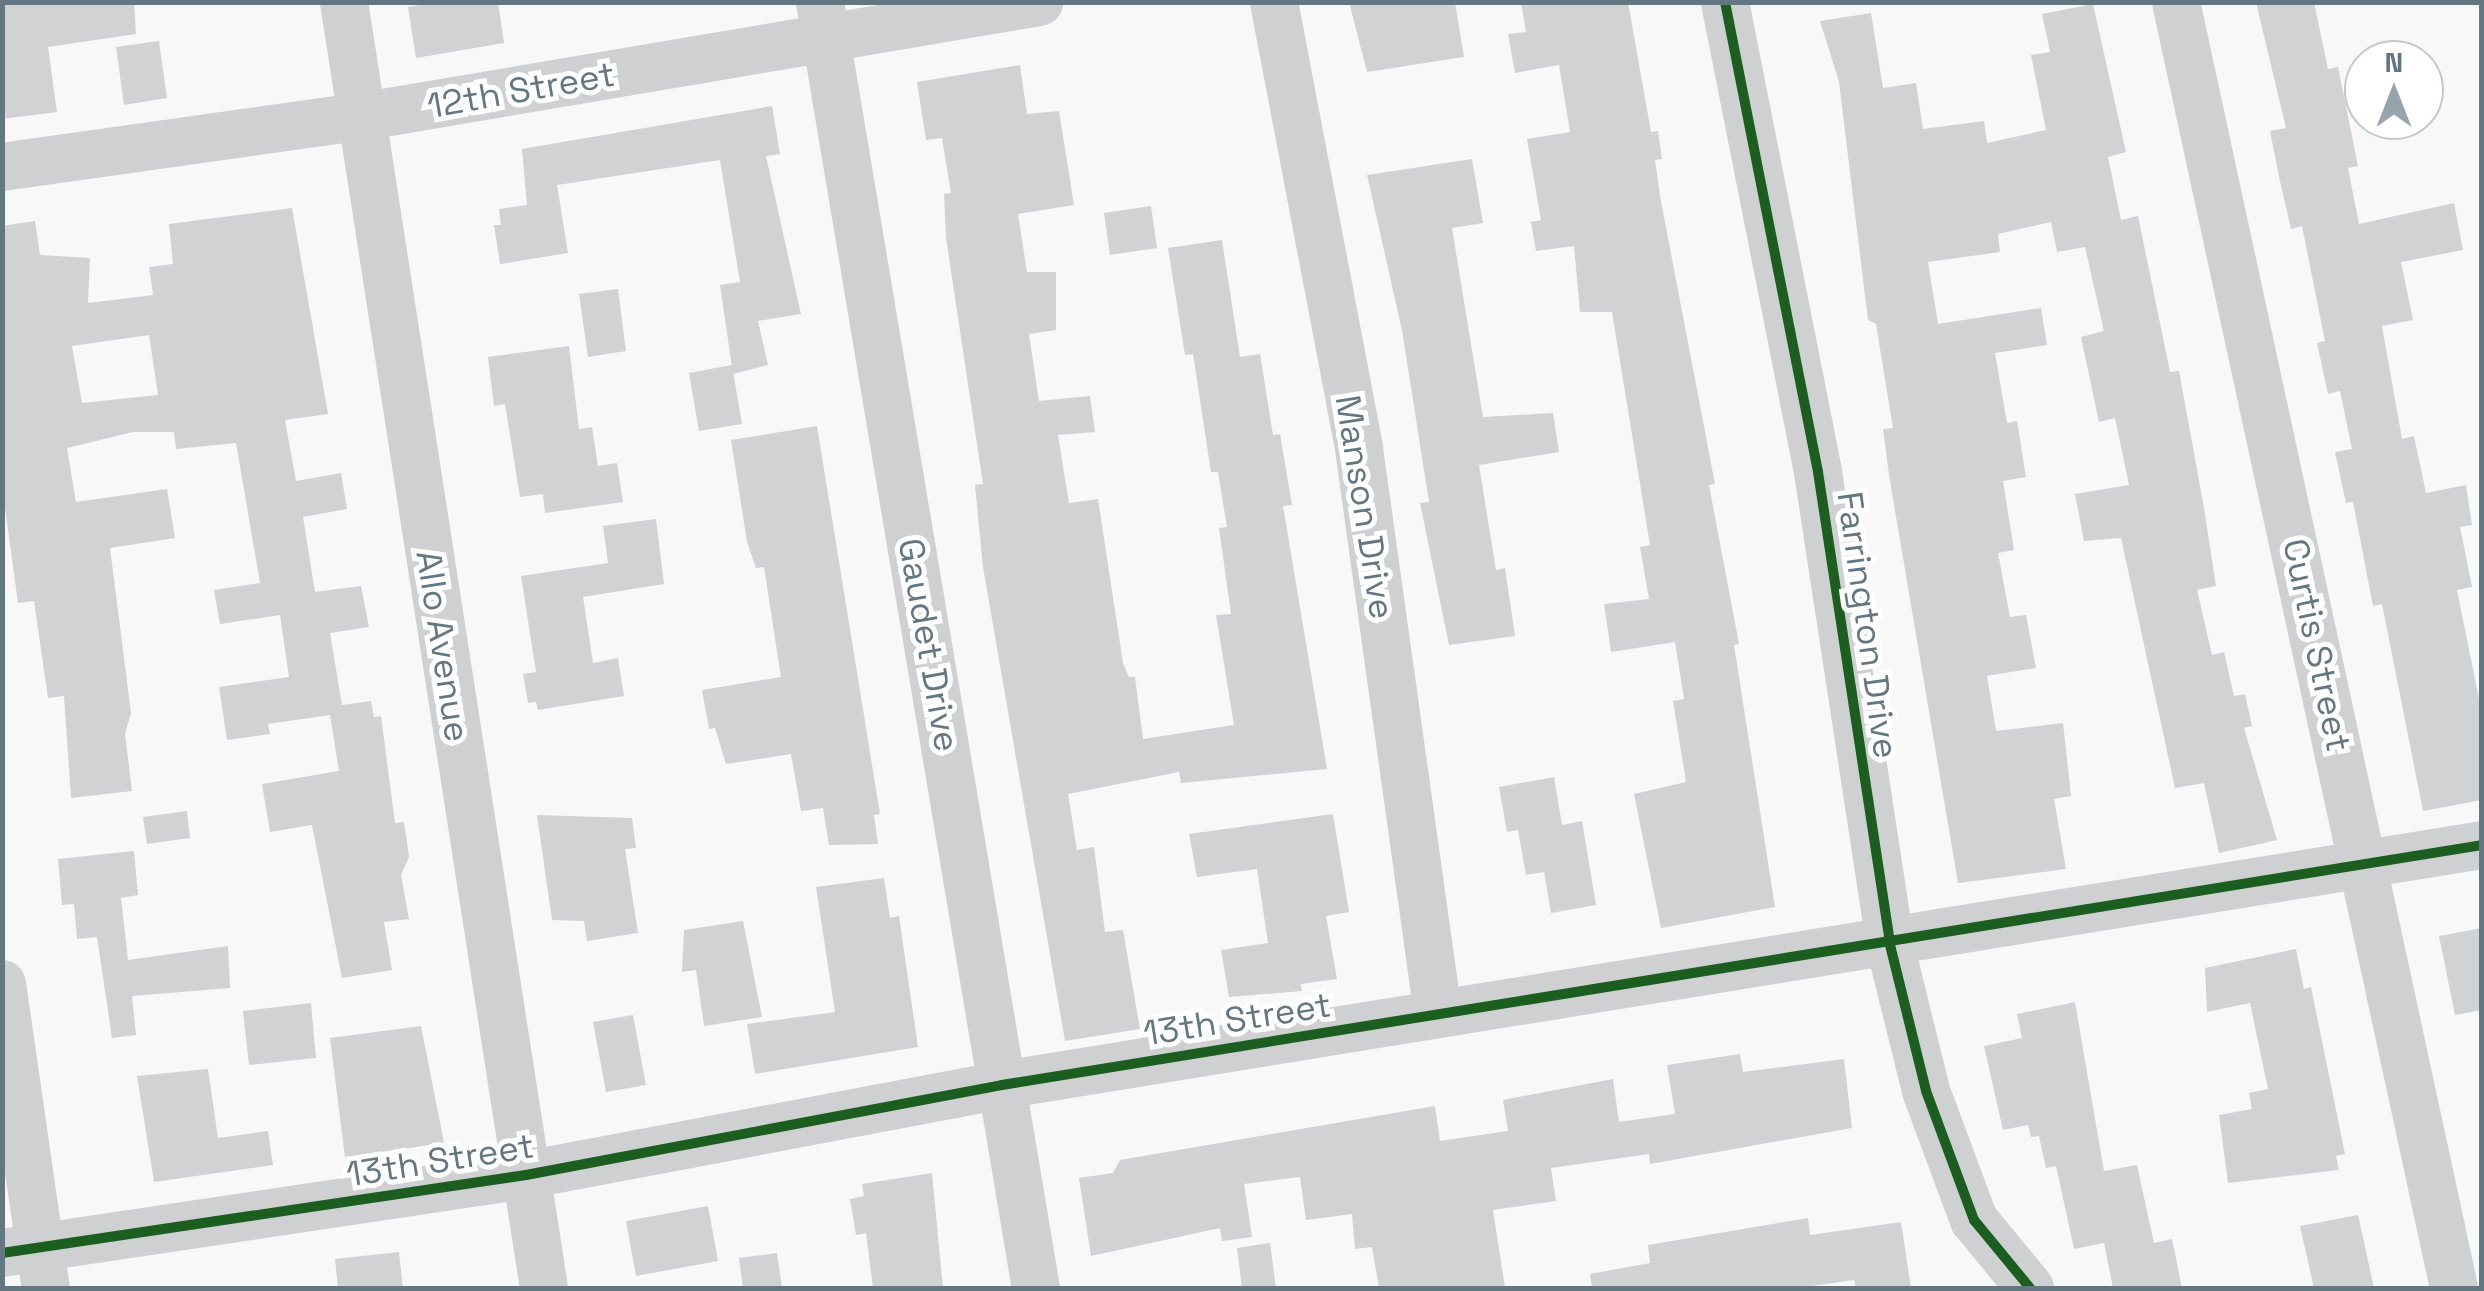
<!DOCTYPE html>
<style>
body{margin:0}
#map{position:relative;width:2484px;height:1291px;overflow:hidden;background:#f8f8f8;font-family:"Space Grotesk",sans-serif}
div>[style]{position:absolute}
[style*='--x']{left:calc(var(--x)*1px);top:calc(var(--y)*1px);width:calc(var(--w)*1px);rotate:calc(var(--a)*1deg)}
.building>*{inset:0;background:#d0d2d3}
.minor>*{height:48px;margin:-24px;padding:0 24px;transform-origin:24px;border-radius:24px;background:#ced0d1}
.cycleway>*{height:10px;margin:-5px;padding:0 5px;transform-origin:5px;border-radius:5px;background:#1b5e20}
span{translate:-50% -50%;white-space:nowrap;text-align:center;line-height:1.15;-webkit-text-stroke:10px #fff;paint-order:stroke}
.street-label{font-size:35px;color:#637783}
.frame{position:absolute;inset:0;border:5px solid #637783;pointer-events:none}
.north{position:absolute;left:2344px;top:40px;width:100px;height:100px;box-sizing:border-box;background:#fff;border:2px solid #c1c9cd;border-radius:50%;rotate:0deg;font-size:28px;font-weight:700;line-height:40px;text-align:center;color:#637783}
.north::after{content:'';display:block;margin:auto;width:35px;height:45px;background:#97a4ac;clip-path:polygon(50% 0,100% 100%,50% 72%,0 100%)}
</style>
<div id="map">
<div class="building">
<div style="clip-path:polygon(2px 2px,134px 2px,136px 34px,48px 47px,57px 112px,2px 119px)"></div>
<div style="clip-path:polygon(436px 2px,498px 2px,504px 43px,416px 58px,408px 7px)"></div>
<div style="clip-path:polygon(1349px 2px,1455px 2px,1464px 57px,1367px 72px)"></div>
<div style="clip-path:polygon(1521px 2px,1628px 2px,1651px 132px,1658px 131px,1662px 159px,1655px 160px,1660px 196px,1715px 484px,1709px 485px,1739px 644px,1734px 645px,1775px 907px,1661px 928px,1634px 794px,1686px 782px,1673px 701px,1684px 699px,1675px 642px,1611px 652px,1604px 604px,1649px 599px,1640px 547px,1650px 545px,1612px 312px,1580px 312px,1574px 246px,1536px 251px,1531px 222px,1541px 220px,1527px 139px,1570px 132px,1559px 65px,1515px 73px,1508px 34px,1526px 32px)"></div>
<div style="clip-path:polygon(2256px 2px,2314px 2px,2328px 69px,2338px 67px,2358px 166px,2348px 168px,2359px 224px,2454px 203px,2463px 250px,2401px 262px,2413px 320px,2382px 326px,2402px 439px,2414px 436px,2426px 493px,2466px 485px,2472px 525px,2460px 527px,2472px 587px,2457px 590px,2482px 714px,2482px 800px,2423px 811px,2382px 604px,2373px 606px,2353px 502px,2346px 503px,2335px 452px,2352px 449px,2340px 391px,2328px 394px,2317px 343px,2325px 341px,2302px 226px,2291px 229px,2280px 181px,2270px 131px,2286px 128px)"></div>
<div style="clip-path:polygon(2093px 4px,2126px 152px,2108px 157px,2121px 220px,2138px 216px,2170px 372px,2179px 371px,2204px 508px,2216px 586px,2197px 590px,2212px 655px,2224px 652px,2234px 696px,2245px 694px,2252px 726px,2244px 728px,2277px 840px,2219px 853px,2204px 783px,2175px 788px,2121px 538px,2084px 541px,2075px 494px,2129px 485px,2115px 418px,2099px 422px,2081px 337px,2104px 331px,2085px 247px,2057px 252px,2051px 222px,1998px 234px,2000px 252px,1928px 262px,1938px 324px,2041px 308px,2047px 345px,1995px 353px,2007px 423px,2017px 421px,2026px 477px,2003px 481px,2014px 550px,1998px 553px,2010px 617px,2026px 615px,2036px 668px,1987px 676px,1996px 731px,2063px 723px,2071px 796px,2054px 799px,2066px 869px,1958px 883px,1889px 475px,1883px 429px,1893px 428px,1876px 324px,1868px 320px,1839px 82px,1820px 21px,1871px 13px,1883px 88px,1916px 83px,1923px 129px,1984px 121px,1987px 143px,2046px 130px,2031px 55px,2050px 52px,2042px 14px)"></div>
<div style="clip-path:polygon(159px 41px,167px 98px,124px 105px,116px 47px)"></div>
<div style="clip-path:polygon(1020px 65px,1027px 114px,1059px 111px,1074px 205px,1018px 214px,1027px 272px,1056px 272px,1056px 330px,1029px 334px,1039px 401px,1090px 396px,1095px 432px,1058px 435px,1069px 503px,1098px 499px,1123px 663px,1129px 677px,1135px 677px,1143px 739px,1234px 725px,1216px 615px,1231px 614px,1219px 528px,1227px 527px,1218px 472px,1211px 472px,1193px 354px,1185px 355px,1168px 248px,1222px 240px,1240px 357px,1260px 354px,1273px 435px,1280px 434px,1292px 505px,1283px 506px,1327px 769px,1181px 783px,1179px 772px,1068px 794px,1077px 850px,1094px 847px,1105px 932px,1123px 930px,1140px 1029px,1065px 1041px,983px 567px,975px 485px,983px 484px,946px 238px,944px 194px,951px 193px,942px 138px,926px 140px,917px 82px)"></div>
<div style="clip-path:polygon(772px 106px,780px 154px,766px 156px,801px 314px,758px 321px,768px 365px,733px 374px,720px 285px,740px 282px,720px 160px,557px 185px,568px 253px,500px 264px,494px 225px,501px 225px,499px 209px,527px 205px,522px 149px)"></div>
<div style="clip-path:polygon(1472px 159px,1483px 223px,1452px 228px,1483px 417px,1553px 413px,1559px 452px,1479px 465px,1496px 570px,1505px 568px,1515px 636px,1449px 645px,1420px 503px,1429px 502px,1402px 330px,1367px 175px)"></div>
<div style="clip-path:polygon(1151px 206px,1157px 248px,1110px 255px,1104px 213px)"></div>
<div style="clip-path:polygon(evenodd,292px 208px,328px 414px,285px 420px,296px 481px,341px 473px,347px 509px,303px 517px,315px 592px,361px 586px,369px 627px,330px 633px,342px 705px,371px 701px,374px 717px,381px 716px,395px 823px,404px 822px,409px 857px,401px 875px,409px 919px,384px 922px,392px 970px,342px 978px,312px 825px,270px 832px,262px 784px,339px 771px,330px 715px,268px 724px,270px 734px,227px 740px,219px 687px,289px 677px,280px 615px,220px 624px,214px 590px,260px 583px,236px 443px,176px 449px,174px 432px,133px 432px,67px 448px,76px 502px,167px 489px,175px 538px,110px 548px,131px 713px,125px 734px,132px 791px,71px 798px,64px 696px,48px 698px,34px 601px,18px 603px,2px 486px,2px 226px,35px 221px,40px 255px,90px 258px,88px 303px,153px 295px,149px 267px,173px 264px,169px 224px,292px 208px,149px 335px,158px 395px,82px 403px,72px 346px,149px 335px)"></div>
<div style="clip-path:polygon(618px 289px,626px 351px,588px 357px,579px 294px)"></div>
<div style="clip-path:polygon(569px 346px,579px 429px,592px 427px,598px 466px,617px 463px,623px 502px,545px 513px,543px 494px,520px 497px,505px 404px,494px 406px,488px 357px)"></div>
<div style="clip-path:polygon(732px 365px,742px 424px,699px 431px,689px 373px)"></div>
<div style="clip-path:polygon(817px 426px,880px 814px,874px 815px,878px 844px,829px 845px,823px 808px,801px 811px,791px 754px,726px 764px,715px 728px,709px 729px,702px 690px,781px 677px,764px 567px,756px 568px,747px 542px,731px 440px)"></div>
<div style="clip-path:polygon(656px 519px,664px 584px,583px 597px,593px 663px,618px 658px,624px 696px,538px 710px,536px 702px,528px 703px,523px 674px,536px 672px,521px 576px,608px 563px,603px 526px)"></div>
<div style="clip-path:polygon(1554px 777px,1562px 825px,1582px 821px,1596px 905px,1551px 913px,1544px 872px,1526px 875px,1518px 830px,1507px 832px,1499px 787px)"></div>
<div style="clip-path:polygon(187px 811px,190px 838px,147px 844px,143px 817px)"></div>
<div style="clip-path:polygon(1333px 814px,1349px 912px,1326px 916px,1337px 979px,1301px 984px,1302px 991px,1229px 997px,1221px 950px,1268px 943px,1257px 869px,1197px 877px,1189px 834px)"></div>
<div style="clip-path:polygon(537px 815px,632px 818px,636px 848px,625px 849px,638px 933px,587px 941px,584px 921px,552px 920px)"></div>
<div style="clip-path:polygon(134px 851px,138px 895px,121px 898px,128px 960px,228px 946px,230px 988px,132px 996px,136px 1035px,112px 1038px,97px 937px,77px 939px,74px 904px,62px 905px,58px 859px)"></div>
<div style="clip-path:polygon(884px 878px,890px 918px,899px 916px,918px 1047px,755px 1074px,747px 1024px,835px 1012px,816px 887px)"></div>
<div style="clip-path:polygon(743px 921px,762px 1017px,704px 1026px,696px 970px,682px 972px,684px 930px)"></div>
<div style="clip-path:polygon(2482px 928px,2482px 1010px,2455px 1015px,2439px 936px)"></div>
<div style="clip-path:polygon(2296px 949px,2304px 989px,2311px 987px,2345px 1154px,2336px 1156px,2339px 1170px,2228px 1183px,2219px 1115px,2252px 1109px,2249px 1093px,2268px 1089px,2250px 1003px,2207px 1012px,2205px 968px)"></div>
<div style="clip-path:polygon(2075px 1002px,2104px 1171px,2137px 1165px,2154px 1243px,2172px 1239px,2182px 1288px,2113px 1288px,2104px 1243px,2074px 1249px,2056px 1166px,2046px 1168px,2039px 1136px,2031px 1137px,2028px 1125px,2003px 1130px,1984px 1046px,2022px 1038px,2017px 1014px)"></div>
<div style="clip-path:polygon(311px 1003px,316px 1058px,249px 1065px,243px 1011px)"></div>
<div style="clip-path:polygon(633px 1015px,646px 1085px,606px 1092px,593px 1022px)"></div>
<div style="clip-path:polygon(421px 1026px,444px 1143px,345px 1157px,330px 1038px)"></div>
<div style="clip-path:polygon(1740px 1054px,1743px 1072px,1844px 1059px,1852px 1128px,1650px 1164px,1649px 1154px,1551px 1168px,1556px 1201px,1493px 1210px,1505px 1288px,1379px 1288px,1372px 1247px,1355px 1249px,1352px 1214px,1306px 1220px,1300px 1177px,1244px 1184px,1252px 1237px,1222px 1241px,1220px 1228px,1091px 1256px,1079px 1178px,1113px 1173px,1120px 1160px,1435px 1106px,1440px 1141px,1508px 1131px,1503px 1100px,1613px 1079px,1619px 1122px,1675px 1114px,1667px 1065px)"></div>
<div style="clip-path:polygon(208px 1069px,218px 1138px,268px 1131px,273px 1165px,154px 1182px,137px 1076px)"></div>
<div style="clip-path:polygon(932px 1173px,943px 1288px,873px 1288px,866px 1233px,856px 1235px,850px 1199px,864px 1196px,862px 1184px)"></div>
<div style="clip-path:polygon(708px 1206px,718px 1261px,636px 1276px,626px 1221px)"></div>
<div style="clip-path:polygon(2358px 1215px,2374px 1288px,2314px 1288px,2300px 1226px)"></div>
<div style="clip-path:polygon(1808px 1218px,1810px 1235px,1901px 1222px,1911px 1288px,1856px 1288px,1854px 1280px,1798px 1288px,1592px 1288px,1590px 1274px,1650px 1263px,1648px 1245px)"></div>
<div style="clip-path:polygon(1270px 1243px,1276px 1288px,1242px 1288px,1237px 1248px)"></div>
<div style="clip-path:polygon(399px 1252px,403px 1288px,338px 1288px,335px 1259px)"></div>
<div style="clip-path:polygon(777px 1253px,782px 1288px,743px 1288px,739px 1258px)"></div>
</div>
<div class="minor">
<div style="--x:344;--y:2;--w:1301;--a:81.16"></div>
<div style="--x:820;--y:2;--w:1304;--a:80.47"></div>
<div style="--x:1274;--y:2;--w:455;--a:79.2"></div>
<div style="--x:1359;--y:449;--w:570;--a:82.04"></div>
<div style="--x:1725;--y:2;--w:479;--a:78.8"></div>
<div style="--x:1818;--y:472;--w:478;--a:81.3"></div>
<div style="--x:1890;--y:945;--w:150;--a:76.1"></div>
<div style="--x:1926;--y:1091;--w:138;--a:69.6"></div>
<div style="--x:1974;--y:1220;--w:88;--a:50.5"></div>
<div style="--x:2176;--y:2;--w:1316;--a:77.8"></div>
<div style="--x:2;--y:167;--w:361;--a:-8"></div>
<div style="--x:360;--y:117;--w:689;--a:-9.61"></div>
<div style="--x:2;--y:984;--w:307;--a:81.8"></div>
<div style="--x:2;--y:1253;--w:530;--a:-8.47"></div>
<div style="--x:526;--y:1175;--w:484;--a:-10.7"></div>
<div style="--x:1002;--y:1085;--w:1499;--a:-9.21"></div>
</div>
<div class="cycleway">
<div style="--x:1725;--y:2;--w:479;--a:78.8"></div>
<div style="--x:1818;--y:472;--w:478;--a:81.3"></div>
<div style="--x:1890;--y:945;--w:150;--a:76.1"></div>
<div style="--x:1926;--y:1091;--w:138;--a:69.6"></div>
<div style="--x:1974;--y:1220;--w:88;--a:50.5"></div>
<div style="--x:2;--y:1253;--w:530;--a:-8.47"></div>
<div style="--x:526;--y:1175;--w:484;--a:-10.7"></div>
<div style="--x:1002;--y:1085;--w:1499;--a:-9.21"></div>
</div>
<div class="street-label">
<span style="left:521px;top:90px;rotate:-10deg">12th Street</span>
<span style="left:1365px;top:507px;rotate:81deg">Manson Drive</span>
<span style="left:1868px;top:625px;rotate:82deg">Farrington Drive</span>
<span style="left:929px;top:645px;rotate:80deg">Gaudet Drive</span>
<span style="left:2317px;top:645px;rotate:78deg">Curtis Street</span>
<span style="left:443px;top:646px;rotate:81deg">Allo Avenue</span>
<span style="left:1237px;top:1019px;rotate:-9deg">13th Street</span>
<span style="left:440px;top:1160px;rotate:-9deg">13th Street</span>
</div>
<div class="frame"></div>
<div class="north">N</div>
</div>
